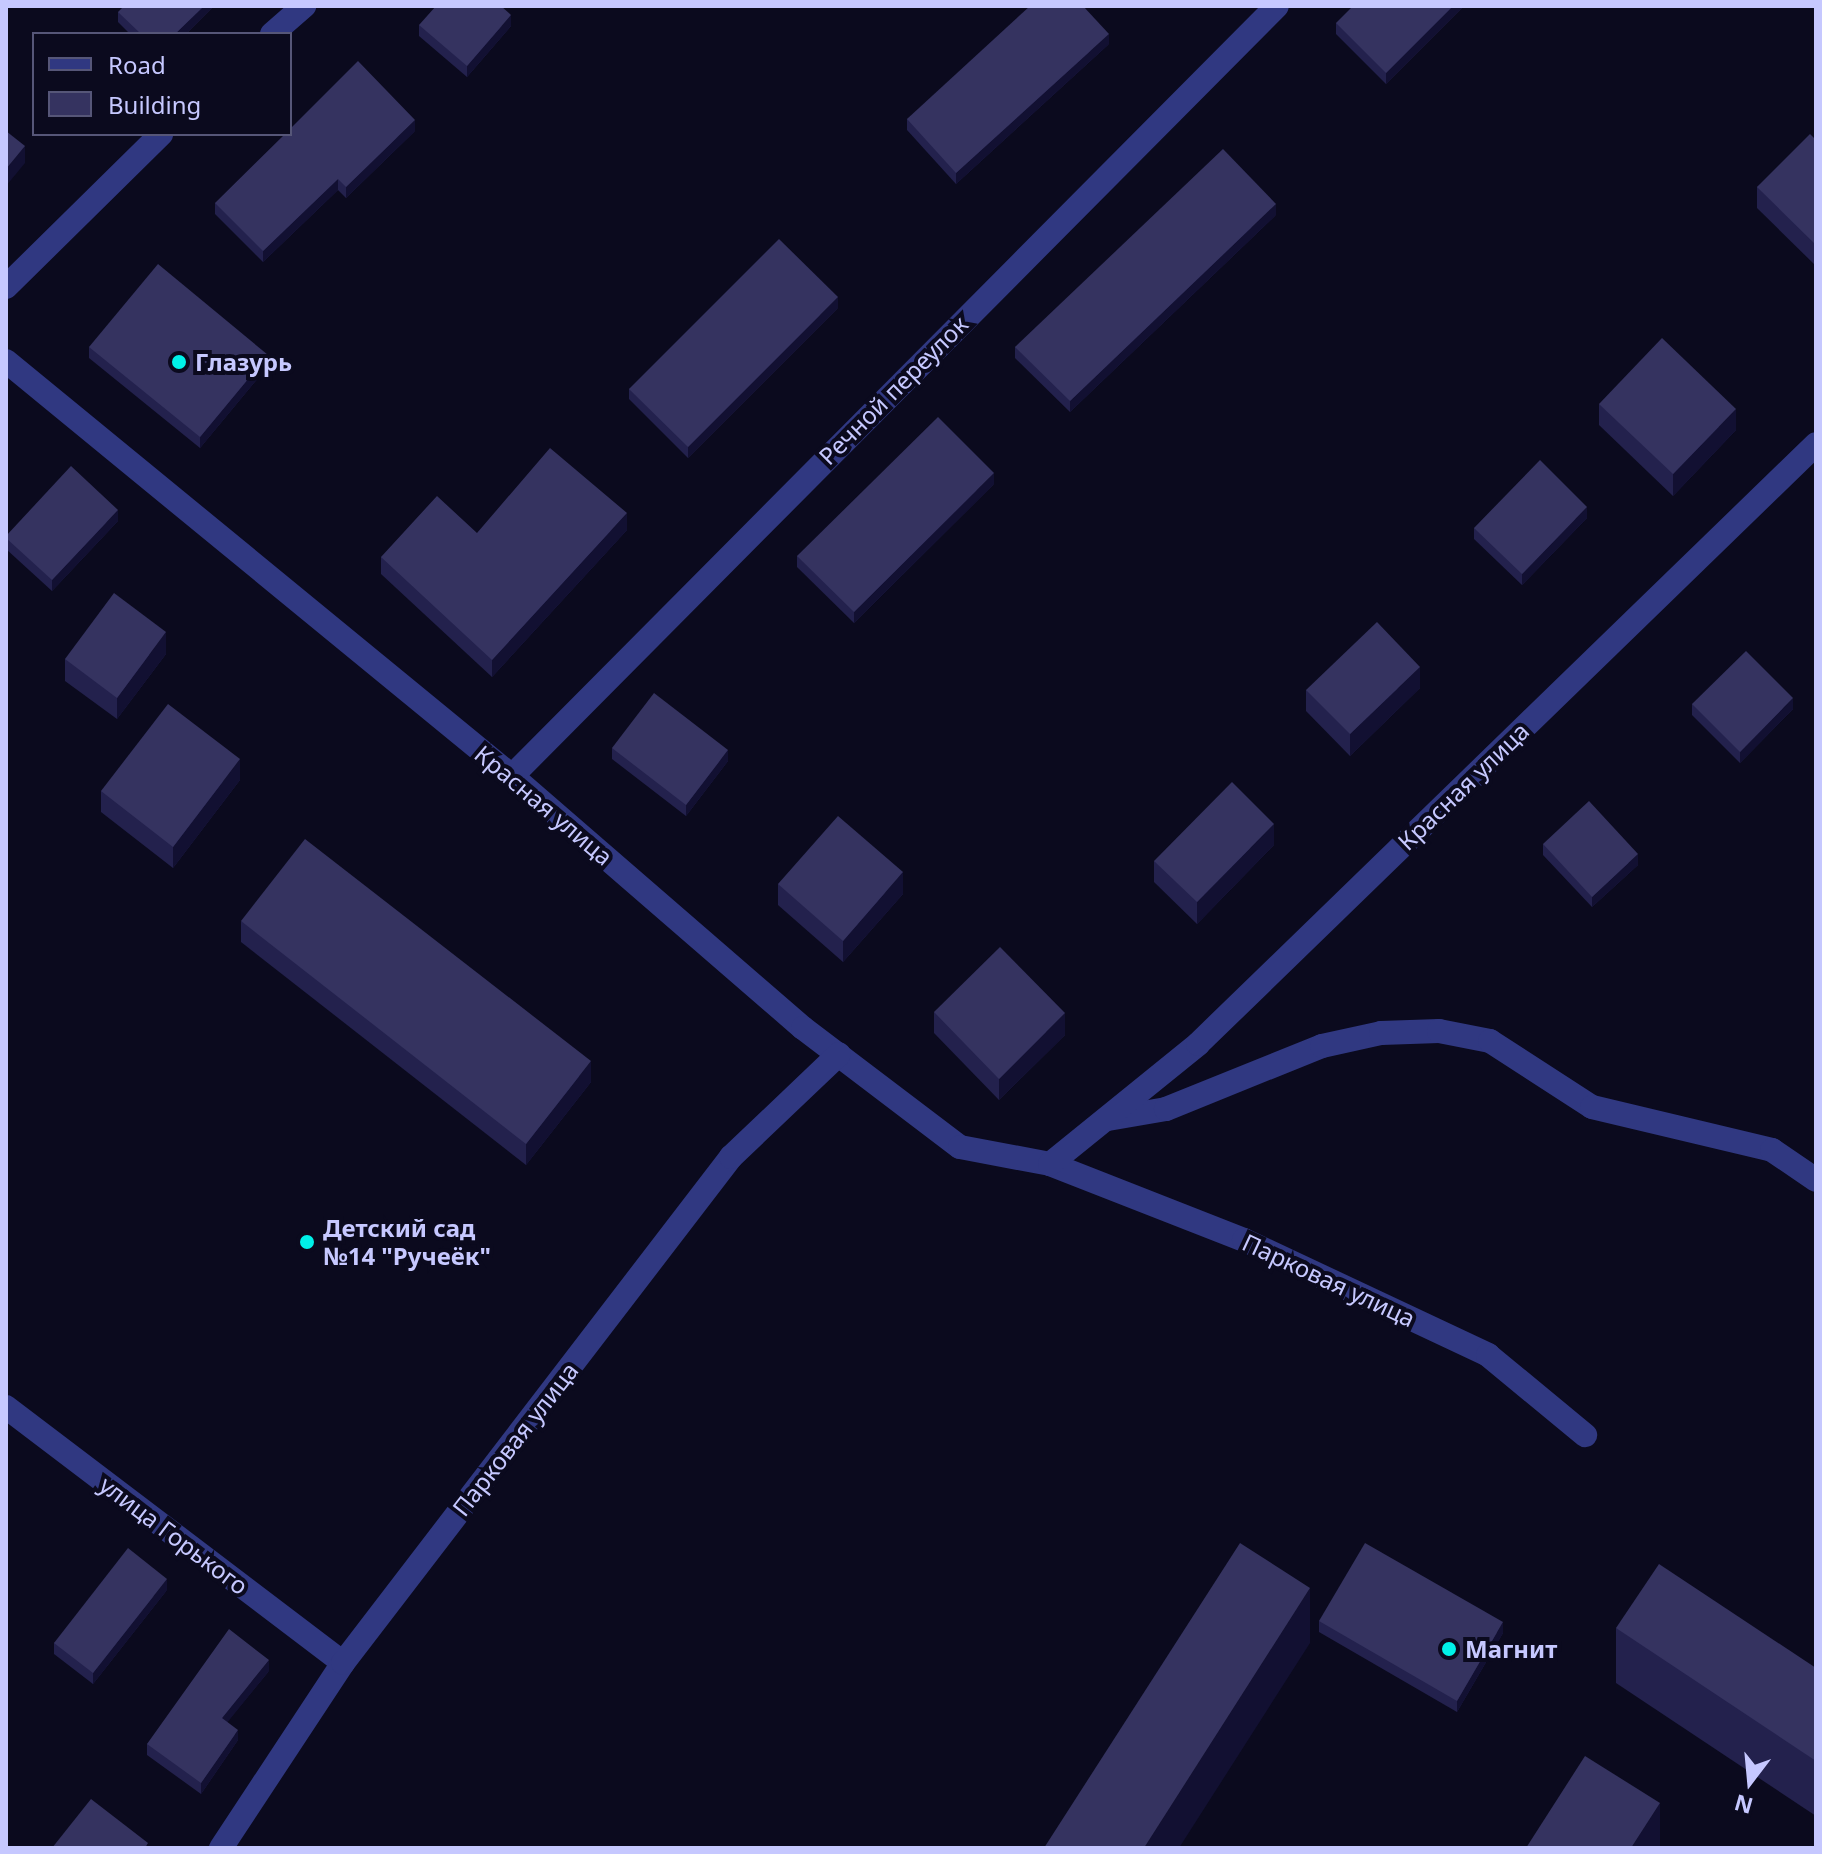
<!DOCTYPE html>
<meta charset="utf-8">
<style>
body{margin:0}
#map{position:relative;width:1822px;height:1854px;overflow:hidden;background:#0b0a1e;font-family:"Noto Sans",sans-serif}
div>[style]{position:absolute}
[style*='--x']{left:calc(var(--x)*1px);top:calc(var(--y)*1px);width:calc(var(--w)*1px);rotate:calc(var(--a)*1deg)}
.minor>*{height:24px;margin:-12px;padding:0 12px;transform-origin:12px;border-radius:12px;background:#303881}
.wall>*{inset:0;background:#23214d}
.shaded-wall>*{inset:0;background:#121032}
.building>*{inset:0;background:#353360}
.dots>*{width:22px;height:22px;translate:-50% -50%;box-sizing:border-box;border:4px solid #0b0a1e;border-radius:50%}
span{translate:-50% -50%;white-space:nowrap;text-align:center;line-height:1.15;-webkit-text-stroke:8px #0b0a1e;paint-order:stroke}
.poi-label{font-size:24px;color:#c6c8ff;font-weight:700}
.left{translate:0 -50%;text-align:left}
.street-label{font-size:24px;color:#c6c8ff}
.frame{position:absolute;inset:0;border:8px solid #c6c8ff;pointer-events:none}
.legend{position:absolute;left:32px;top:32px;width:260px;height:104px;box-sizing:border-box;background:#0b0a1e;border:2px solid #565678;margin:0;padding:10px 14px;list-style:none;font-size:24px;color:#c6c8ff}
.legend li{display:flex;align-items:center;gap:16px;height:40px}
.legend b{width:40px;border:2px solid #565678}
.north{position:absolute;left:1710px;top:1742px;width:80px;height:80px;-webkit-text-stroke:6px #0b0a1e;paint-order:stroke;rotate:196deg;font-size:22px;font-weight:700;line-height:32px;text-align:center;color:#c6c8ff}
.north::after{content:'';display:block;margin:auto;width:28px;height:36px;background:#c6c8ff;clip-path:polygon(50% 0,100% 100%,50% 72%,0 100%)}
</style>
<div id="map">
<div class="minor">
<div style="--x:272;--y:34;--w:43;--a:-41.2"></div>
<div style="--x:6;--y:287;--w:218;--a:-44.6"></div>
<div style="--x:6;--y:361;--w:654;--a:39.36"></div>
<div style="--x:512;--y:776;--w:385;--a:40.9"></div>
<div style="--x:803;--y:1028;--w:197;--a:37.2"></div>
<div style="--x:960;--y:1147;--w:92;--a:10.7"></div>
<div style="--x:1050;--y:1164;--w:208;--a:21.4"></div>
<div style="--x:1244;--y:1240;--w:270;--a:25.2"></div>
<div style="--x:1488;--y:1355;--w:126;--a:39.5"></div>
<div style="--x:512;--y:776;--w:1085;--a:-45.19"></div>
<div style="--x:1108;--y:1119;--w:59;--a:-9.8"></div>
<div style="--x:1166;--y:1109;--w:168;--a:-22"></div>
<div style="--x:1322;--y:1046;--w:60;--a:-12.4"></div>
<div style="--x:1381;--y:1033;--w:58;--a:-2"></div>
<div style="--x:1439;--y:1031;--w:52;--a:11.1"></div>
<div style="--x:1490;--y:1041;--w:121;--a:32.9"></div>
<div style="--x:1592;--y:1107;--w:185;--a:13.4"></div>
<div style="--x:1772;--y:1150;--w:53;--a:34.3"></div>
<div style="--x:1050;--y:1164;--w:191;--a:-39"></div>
<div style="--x:1198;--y:1044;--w:861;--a:-44.15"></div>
<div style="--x:6;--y:1407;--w:423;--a:37.2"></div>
<div style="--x:221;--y:1848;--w:222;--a:-56.6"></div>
<div style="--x:343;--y:1663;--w:638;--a:-52.52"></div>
<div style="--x:731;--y:1157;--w:149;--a:-43.6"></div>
</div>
<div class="wall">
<div style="clip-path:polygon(214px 6px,186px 34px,130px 34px,118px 22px,118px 12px)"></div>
<div style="clip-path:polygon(1464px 6px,1386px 84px,1336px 34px,1336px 23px)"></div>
<div style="clip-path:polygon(419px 25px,511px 26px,467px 77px,419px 36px)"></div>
<div style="clip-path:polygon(1109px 44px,956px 184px,907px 130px,907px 119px)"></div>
<div style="clip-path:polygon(415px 131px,346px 198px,338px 190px,263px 262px,215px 214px,215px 203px)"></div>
<div style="clip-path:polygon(1816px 140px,1816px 266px,1757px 208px,1757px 187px)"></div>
<div style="clip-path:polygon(1276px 215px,1070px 412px,1015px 358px,1015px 347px)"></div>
<div style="clip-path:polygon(838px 308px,688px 458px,629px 399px,629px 389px)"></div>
<div style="clip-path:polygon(89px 347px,268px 366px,200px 448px,89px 358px)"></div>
<div style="clip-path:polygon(1599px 404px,1736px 430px,1673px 496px,1599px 425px)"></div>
<div style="clip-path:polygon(994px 484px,854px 623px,797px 567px,797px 556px)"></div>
<div style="clip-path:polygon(1587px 518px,1522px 585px,1474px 539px,1474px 528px)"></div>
<div style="clip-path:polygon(118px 521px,52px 591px,6px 549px,6px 536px)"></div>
<div style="clip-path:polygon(627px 530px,492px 677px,381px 574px,381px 557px,477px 533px)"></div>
<div style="clip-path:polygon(166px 654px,117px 719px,65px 681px,65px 659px)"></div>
<div style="clip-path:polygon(1420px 688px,1350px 756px,1306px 711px,1306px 690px)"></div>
<div style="clip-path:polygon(1692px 704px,1793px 709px,1740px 763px,1692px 715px)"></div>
<div style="clip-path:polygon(612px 748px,728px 761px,686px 816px,612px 759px)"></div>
<div style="clip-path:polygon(240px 780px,173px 868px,101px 812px,101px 791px)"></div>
<div style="clip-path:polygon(1543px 844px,1638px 865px,1592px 907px,1543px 855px)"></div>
<div style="clip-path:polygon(1274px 845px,1197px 924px,1154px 882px,1154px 861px)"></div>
<div style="clip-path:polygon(778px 884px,903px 894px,843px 962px,778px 905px)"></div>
<div style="clip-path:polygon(241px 921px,591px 1082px,526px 1165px,241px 942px)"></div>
<div style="clip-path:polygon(934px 1012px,1065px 1035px,999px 1100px,934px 1033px)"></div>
<div style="clip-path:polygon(167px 1590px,93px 1684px,54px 1654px,54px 1643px)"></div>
<div style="clip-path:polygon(1319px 1621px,1503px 1633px,1457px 1712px,1319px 1632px)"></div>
<div style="clip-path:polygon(1616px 1628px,1816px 1668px,1816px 1816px,1616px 1683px)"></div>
<div style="clip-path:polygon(269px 1671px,227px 1722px,238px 1740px,201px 1794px,147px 1755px,147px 1744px)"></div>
</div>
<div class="shaded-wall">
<div style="clip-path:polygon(204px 6px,214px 6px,186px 34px,175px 34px)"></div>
<div style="clip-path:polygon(1453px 6px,1464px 6px,1386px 84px,1386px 73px)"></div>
<div style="clip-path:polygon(511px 15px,511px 26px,467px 77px,467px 66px)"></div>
<div style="clip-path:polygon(1109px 34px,1109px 44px,956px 184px,956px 173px)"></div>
<div style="clip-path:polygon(415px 120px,415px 131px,346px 198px,346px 187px)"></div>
<div style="clip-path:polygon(25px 146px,25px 163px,6px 186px,6px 169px)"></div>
<div style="clip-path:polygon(338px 179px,338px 190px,263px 262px,263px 251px)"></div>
<div style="clip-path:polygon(1276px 204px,1276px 215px,1070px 412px,1070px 401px)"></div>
<div style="clip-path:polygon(838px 297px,838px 308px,688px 458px,688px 447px)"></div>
<div style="clip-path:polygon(268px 355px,268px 366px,200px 448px,200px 437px)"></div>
<div style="clip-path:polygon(1736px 409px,1736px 430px,1673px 496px,1673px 474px)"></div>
<div style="clip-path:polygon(994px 473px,994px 484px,854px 623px,854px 612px)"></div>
<div style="clip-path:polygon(1587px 507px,1587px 518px,1522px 585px,1522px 574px)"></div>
<div style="clip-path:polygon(118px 510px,118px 521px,52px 591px,52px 580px)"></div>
<div style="clip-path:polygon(627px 513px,627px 530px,492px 677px,492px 660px)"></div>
<div style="clip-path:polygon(166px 632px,166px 654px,117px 719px,117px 698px)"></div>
<div style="clip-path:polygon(1420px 667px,1420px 688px,1350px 756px,1350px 734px)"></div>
<div style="clip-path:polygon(1793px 698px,1793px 709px,1740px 763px,1740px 752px)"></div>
<div style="clip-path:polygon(728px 750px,728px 761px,686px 816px,686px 805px)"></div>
<div style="clip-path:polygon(240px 759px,240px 780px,173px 868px,173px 847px)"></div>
<div style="clip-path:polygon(1274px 824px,1274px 845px,1197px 924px,1197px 902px)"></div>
<div style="clip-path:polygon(1638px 854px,1638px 865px,1592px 907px,1592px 897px)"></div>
<div style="clip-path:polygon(903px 872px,903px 894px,843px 962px,843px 941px)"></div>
<div style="clip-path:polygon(1065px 1013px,1065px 1035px,999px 1100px,999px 1079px)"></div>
<div style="clip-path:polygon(591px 1061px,591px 1082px,526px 1165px,526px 1144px)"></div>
<div style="clip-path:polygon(167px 1579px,167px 1590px,93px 1684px,93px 1673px)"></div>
<div style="clip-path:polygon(1310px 1588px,1310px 1643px,1179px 1848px,1144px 1848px)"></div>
<div style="clip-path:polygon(1503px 1622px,1503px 1633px,1457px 1712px,1457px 1701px)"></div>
<div style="clip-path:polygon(269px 1660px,269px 1671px,222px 1729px,222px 1718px)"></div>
<div style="clip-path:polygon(238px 1730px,238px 1740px,201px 1794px,201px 1783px)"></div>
<div style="clip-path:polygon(1660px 1803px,1660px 1848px,1631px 1848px)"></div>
</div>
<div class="building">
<div style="clip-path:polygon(124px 6px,204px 6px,175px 34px,141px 34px,118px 12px)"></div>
<div style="clip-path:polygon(436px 6px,501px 6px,511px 15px,467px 66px,419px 25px)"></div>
<div style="clip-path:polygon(1030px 6px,1083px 6px,1109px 34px,956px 173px,907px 119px)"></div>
<div style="clip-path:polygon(1353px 6px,1453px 6px,1386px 73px,1336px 23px)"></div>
<div style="clip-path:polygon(358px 61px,415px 120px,346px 187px,338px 179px,263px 251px,215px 203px,285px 134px,290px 134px,290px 129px)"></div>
<div style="clip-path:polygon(6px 131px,25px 146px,6px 169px)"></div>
<div style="clip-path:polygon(1810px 134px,1816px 140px,1816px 245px,1757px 187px)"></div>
<div style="clip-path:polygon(1223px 149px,1276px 204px,1070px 401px,1015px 347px)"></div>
<div style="clip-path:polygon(779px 239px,838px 297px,688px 447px,629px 389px)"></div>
<div style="clip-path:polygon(158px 264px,268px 355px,200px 437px,89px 347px)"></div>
<div style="clip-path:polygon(1662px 338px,1736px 409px,1673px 474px,1599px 404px)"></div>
<div style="clip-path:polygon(938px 417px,994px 473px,854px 612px,797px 556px)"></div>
<div style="clip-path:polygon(550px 448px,627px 513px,492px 660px,381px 557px,437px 496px,477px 533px)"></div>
<div style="clip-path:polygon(1540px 460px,1587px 507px,1522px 574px,1474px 528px)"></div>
<div style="clip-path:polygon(71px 466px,118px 510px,52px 580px,6px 538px,6px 536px)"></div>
<div style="clip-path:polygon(114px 593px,166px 632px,117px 698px,65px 659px)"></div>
<div style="clip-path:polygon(1377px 622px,1420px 667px,1350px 734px,1306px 690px)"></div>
<div style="clip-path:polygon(1746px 651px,1793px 698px,1740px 752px,1692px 704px)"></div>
<div style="clip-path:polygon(654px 693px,728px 750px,686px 805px,612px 748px)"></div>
<div style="clip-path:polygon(168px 704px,240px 759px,173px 847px,101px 791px)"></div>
<div style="clip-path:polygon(1232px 782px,1274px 824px,1197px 902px,1154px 861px)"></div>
<div style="clip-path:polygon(1589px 801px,1638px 854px,1592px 897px,1543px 844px)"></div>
<div style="clip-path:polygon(838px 816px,903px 872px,843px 941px,778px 884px)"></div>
<div style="clip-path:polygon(305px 839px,591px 1061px,526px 1144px,241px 921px)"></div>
<div style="clip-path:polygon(1000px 947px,1065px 1013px,999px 1079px,934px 1012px)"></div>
<div style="clip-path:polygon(1240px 1543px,1310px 1588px,1144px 1848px,1044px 1848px)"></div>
<div style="clip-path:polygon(1365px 1543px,1503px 1622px,1457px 1701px,1319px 1621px)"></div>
<div style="clip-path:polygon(128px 1548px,167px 1579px,93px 1673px,54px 1643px)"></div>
<div style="clip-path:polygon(1659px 1564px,1816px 1668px,1816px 1761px,1616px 1628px)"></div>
<div style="clip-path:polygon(229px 1629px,269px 1660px,222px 1718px,238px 1730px,201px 1783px,147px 1744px)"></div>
<div style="clip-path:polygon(1585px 1756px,1660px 1803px,1631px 1848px,1526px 1848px)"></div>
<div style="clip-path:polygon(91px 1799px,148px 1843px,145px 1848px,52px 1848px)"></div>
</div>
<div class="dots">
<div style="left:179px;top:362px;background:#00f1e9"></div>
<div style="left:307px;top:1242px;background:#00f1e9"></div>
<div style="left:1449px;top:1649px;background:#00f1e9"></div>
</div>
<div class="poi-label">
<span class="left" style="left:195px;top:362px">Глазурь</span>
<span class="left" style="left:323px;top:1242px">Детский сад<br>№14 "Ручеёк"</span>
<span class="left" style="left:1465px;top:1649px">Магнит</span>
</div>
<div class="street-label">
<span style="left:893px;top:390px;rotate:-45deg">Речной переулок</span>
<span style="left:1463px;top:786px;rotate:-44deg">Красная улица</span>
<span style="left:544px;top:805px;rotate:40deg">Красная улица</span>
<span style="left:1329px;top:1280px;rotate:25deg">Парковая улица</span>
<span style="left:515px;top:1439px;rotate:-52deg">Парковая улица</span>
<span style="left:174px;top:1535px;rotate:37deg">улица Горького</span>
</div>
<div class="frame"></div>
<ul class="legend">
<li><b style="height:10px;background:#303881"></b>Road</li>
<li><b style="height:22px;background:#353360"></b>Building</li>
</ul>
<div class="north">N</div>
</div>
